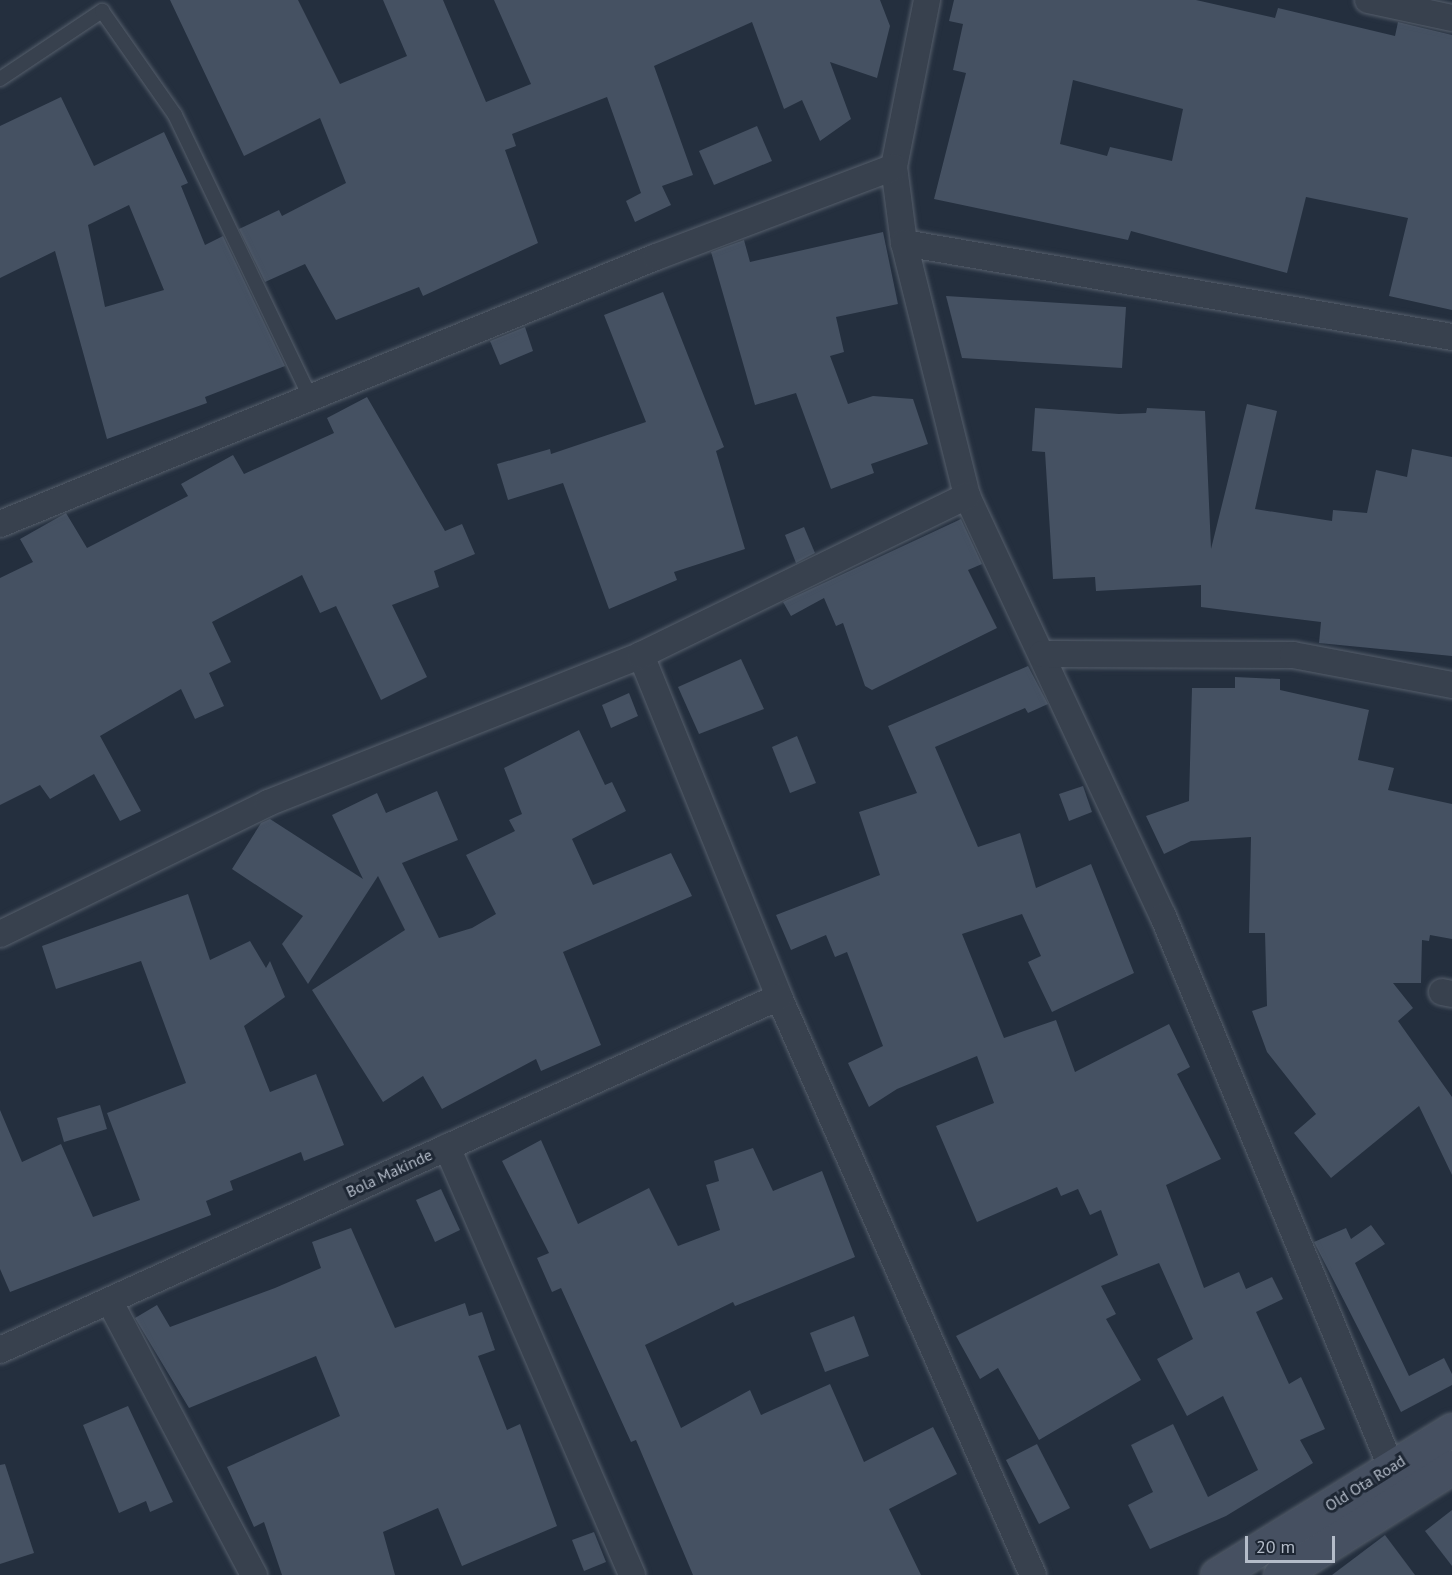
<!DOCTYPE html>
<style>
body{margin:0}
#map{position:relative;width:1452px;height:1575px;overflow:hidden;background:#242f3e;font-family:"PT Sans",sans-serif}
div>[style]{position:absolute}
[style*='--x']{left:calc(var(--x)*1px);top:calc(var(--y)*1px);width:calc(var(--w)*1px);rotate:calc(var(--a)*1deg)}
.building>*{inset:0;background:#455162}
.roads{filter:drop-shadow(0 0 2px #565f6c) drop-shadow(0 0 2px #565f6c)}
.lane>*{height:14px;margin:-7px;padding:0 7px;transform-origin:7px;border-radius:7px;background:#38414e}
.street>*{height:26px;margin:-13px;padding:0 13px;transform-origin:13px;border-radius:13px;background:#38414e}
.secondary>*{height:33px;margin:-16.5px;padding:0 16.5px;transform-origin:16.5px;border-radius:16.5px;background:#465061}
span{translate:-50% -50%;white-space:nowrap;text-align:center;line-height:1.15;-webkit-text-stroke:6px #1d2633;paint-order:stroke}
.street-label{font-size:16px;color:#b4bcc9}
.scale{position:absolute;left:1245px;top:1536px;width:90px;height:27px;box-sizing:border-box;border:3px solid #b4bcc9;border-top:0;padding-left:8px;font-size:18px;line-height:21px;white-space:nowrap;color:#b4bcc9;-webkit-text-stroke:4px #1d2633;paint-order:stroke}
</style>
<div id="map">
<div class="building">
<div style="clip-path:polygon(170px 0,298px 0,340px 84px,407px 56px,383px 0,443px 0,486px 102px,531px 84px,494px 0,880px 0,890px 26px,877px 78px,830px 62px,851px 119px,820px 141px,802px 100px,784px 109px,752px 22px,654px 66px,693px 175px,662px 186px,671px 205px,635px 222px,626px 201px,641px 193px,607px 97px,512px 134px,516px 146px,505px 150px,538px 243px,423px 296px,419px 287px,336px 320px,305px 264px,265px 282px,239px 229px,279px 210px,282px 216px,346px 183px,320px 118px,244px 156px)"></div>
<div style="clip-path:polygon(evenodd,954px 0,1196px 0,1275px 18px,1278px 8px,1395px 36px,1398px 22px,1452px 35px,1452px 310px,1389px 296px,1408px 218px,1306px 197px,1287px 273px,1131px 231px,1128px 240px,934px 199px,966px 73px,953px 70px,963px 24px,949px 21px,954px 0,1073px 80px,1183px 109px,1172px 161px,1110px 147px,1107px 156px,1060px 144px,1073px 80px)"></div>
<div style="clip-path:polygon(evenodd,61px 97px,94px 166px,164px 132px,188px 183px,181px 186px,205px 245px,223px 236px,285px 366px,205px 397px,207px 403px,107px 439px,55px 251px,0 278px,0 126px,61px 97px,129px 205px,164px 290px,105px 307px,88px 225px,129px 205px)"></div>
<div style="clip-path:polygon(757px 126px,772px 161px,714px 185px,699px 151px)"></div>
<div style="clip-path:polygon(883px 232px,898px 304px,836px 317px,844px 352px,830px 356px,848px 404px,873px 396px,913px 399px,928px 444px,871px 464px,874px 473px,831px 489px,796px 393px,755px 405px,711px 252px,744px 240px,750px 262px)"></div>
<div style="clip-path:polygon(663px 292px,724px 447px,716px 451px,745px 549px,674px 572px,677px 580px,609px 609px,563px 483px,508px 500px,497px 464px,550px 449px,551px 454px,646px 422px,604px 315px)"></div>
<div style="clip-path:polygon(946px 296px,1126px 307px,1122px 368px,962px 358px)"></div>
<div style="clip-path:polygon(525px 327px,533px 351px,500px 365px,490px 341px)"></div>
<div style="clip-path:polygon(367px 397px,445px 531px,462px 524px,475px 554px,434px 571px,439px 587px,392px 605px,427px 677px,381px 700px,336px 606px,320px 613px,302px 575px,212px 622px,231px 662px,209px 673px,224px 706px,195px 719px,181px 689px,100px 736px,141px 811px,120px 821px,94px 774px,50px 799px,40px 785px,0 805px,0 578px,33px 562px,20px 539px,66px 513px,87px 548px,188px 496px,181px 484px,233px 455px,244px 474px,334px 433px,327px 418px)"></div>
<div style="clip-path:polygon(1247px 404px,1277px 411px,1255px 509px,1332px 521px,1333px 510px,1367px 513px,1376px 470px,1407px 477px,1412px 449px,1452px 457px,1452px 656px,1319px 643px,1321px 622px,1201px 607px,1201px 585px,1096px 591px,1095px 577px,1053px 579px,1045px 452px,1032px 451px,1035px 408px,1119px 414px,1146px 413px,1147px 408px,1205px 411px,1211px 549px)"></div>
<div style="clip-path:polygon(961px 519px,982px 564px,968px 570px,997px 628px,872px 690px,865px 686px,843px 623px,836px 626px,824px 598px,791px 616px,783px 602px)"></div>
<div style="clip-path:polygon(804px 527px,815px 553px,796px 563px,785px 535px)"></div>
<div style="clip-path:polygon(741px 659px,764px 709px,699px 734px,678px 687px)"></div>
<div style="clip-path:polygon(1028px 666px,1048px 704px,1028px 713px,1025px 708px,935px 747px,978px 847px,1020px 833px,1036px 888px,1091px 864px,1134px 973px,1052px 1012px,1028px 962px,1041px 956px,1022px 914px,962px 934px,1004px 1038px,1056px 1020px,1075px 1072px,1169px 1024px,1190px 1067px,1177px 1074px,1221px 1159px,1166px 1185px,1204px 1288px,1239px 1272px,1246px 1289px,1272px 1277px,1283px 1299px,1256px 1312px,1289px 1384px,1301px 1377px,1325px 1429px,1300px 1440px,1313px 1463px,1226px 1516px,1150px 1549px,1128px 1505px,1153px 1492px,1131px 1445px,1173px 1424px,1208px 1497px,1258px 1470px,1223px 1396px,1187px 1416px,1157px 1359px,1193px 1339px,1159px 1263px,1101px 1286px,1116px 1314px,1106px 1319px,1141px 1380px,1039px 1440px,998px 1368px,980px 1379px,956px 1336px,1118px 1255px,1101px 1210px,1090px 1215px,1078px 1189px,1061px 1196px,1057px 1187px,977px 1222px,936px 1126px,994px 1103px,977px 1056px,897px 1089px,869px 1107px,848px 1063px,883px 1046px,847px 952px,835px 957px,826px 935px,791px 950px,776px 915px,880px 875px,859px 812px,917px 793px,888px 726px)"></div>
<div style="clip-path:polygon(1235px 677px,1280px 679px,1280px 690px,1369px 710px,1358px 760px,1394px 768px,1388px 790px,1452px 804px,1452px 939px,1430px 935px,1429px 941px,1422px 940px,1421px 983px,1393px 983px,1413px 1008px,1398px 1021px,1452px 1097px,1452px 1175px,1419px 1106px,1331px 1178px,1294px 1133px,1316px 1114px,1267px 1052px,1252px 1011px,1267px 1006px,1265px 933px,1249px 933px,1251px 837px,1191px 841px,1164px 854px,1146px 816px,1189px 801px,1192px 688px,1235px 688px)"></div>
<div style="clip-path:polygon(629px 693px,638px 716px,611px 728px,602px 705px)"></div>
<div style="clip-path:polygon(579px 730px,605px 785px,612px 782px,626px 811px,572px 839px,593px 885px,671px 853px,692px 896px,563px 952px,601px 1045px,541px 1071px,536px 1059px,442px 1109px,423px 1076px,383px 1102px,312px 990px,405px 930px,378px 876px,308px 984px,282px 944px,303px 916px,232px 869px,261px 823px,270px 819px,363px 879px,332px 815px,377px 793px,386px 813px,437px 791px,458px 840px,402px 863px,439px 938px,472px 928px,496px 914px,466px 855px,515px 831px,509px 820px,522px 814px,504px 768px)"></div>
<div style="clip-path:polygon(797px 736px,816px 783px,790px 793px,772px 747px)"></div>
<div style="clip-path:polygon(1083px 786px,1092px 812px,1069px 821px,1059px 794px)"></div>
<div style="clip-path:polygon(188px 894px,210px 960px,250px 941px,266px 968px,270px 961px,285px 997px,244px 1026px,270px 1092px,316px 1074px,344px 1145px,304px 1161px,301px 1152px,230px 1181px,233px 1190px,206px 1201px,211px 1215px,10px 1292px,0 1269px,0 1110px,22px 1162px,61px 1144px,93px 1217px,140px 1200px,107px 1113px,186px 1083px,141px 961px,56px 989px,42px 946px)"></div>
<div style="clip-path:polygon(100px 1105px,107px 1129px,64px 1142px,57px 1118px)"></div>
<div style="clip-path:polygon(541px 1140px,578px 1224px,649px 1188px,678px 1246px,720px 1230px,706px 1185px,719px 1181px,714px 1161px,753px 1148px,773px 1191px,822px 1171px,855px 1257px,735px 1306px,733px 1302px,645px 1345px,681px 1428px,750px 1390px,761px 1415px,830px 1384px,864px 1462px,933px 1427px,957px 1474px,889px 1509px,921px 1575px,693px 1575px,636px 1440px,631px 1442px,561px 1288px,552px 1292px,537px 1258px,549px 1253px,502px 1161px)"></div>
<div style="clip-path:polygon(441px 1189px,460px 1230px,435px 1242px,416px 1200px)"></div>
<div style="clip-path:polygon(1371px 1225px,1385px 1244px,1355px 1263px,1409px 1376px,1444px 1358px,1452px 1374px,1452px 1385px,1401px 1412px,1314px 1242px,1346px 1228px,1351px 1239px)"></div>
<div style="clip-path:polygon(351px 1228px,395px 1328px,465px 1303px,469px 1316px,482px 1312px,495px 1350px,478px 1356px,507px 1430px,520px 1424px,557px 1526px,462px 1566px,438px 1508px,383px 1532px,395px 1575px,282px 1575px,264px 1522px,254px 1527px,227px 1467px,340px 1416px,316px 1356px,189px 1408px,135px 1318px,157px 1305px,170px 1327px,275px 1288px,321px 1268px,312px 1242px)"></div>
<div style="clip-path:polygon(854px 1316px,869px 1356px,825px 1372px,810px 1333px)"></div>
<div style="clip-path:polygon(128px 1406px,173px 1502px,150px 1512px,146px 1501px,119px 1513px,83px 1425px)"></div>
<div style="clip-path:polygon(1037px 1444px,1070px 1508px,1039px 1524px,1006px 1460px)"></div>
<div style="clip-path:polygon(5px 1464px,34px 1553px,0 1564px,0 1465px)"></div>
<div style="clip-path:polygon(1452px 1510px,1452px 1566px,1425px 1531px)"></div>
<div style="clip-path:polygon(594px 1532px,606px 1562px,584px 1571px,572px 1540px)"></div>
<div style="clip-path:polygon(1385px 1535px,1415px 1575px,1332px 1575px)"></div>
</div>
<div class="roads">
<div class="lane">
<div style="--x:0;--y:79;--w:123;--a:-33.7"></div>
<div style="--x:102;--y:11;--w:127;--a:54.9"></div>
<div style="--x:175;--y:115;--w:315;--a:64.4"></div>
</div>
<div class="street">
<div style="--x:927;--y:0;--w:170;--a:101.2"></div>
<div style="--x:894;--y:167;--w:77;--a:82.5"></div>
<div style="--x:904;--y:243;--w:261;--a:76"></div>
<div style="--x:967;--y:496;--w:463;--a:65"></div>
<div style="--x:1163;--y:916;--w:596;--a:67.52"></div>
<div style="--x:1368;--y:0;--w:86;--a:12.1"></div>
<div style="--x:904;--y:243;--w:556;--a:9.73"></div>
<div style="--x:0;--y:524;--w:708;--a:-22.15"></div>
<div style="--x:656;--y:257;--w:254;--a:-20.7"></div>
<div style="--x:1042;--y:654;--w:251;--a:0.2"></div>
<div style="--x:1293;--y:655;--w:162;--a:10.7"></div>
<div style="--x:641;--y:655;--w:369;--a:68"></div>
<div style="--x:779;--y:997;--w:631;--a:66.28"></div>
<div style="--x:0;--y:934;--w:298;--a:-26"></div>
<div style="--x:268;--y:803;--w:401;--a:-21.6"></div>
<div style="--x:641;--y:655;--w:363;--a:-26"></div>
<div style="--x:1442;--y:992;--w:10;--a:11"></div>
<div style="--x:447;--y:1147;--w:466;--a:66.6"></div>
<div style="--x:110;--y:1302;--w:309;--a:62.2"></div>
<div style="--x:0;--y:1350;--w:855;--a:-24.38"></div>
</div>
<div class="secondary">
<div style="--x:1217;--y:1575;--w:276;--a:-31.7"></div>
<div style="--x:1280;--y:1575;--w:203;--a:-32.1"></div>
</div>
</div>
<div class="street-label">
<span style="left:389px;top:1173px;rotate:-25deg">Bola Makinde</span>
<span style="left:1365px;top:1483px;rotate:-32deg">Old Ota Road</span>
</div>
<div class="scale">20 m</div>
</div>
